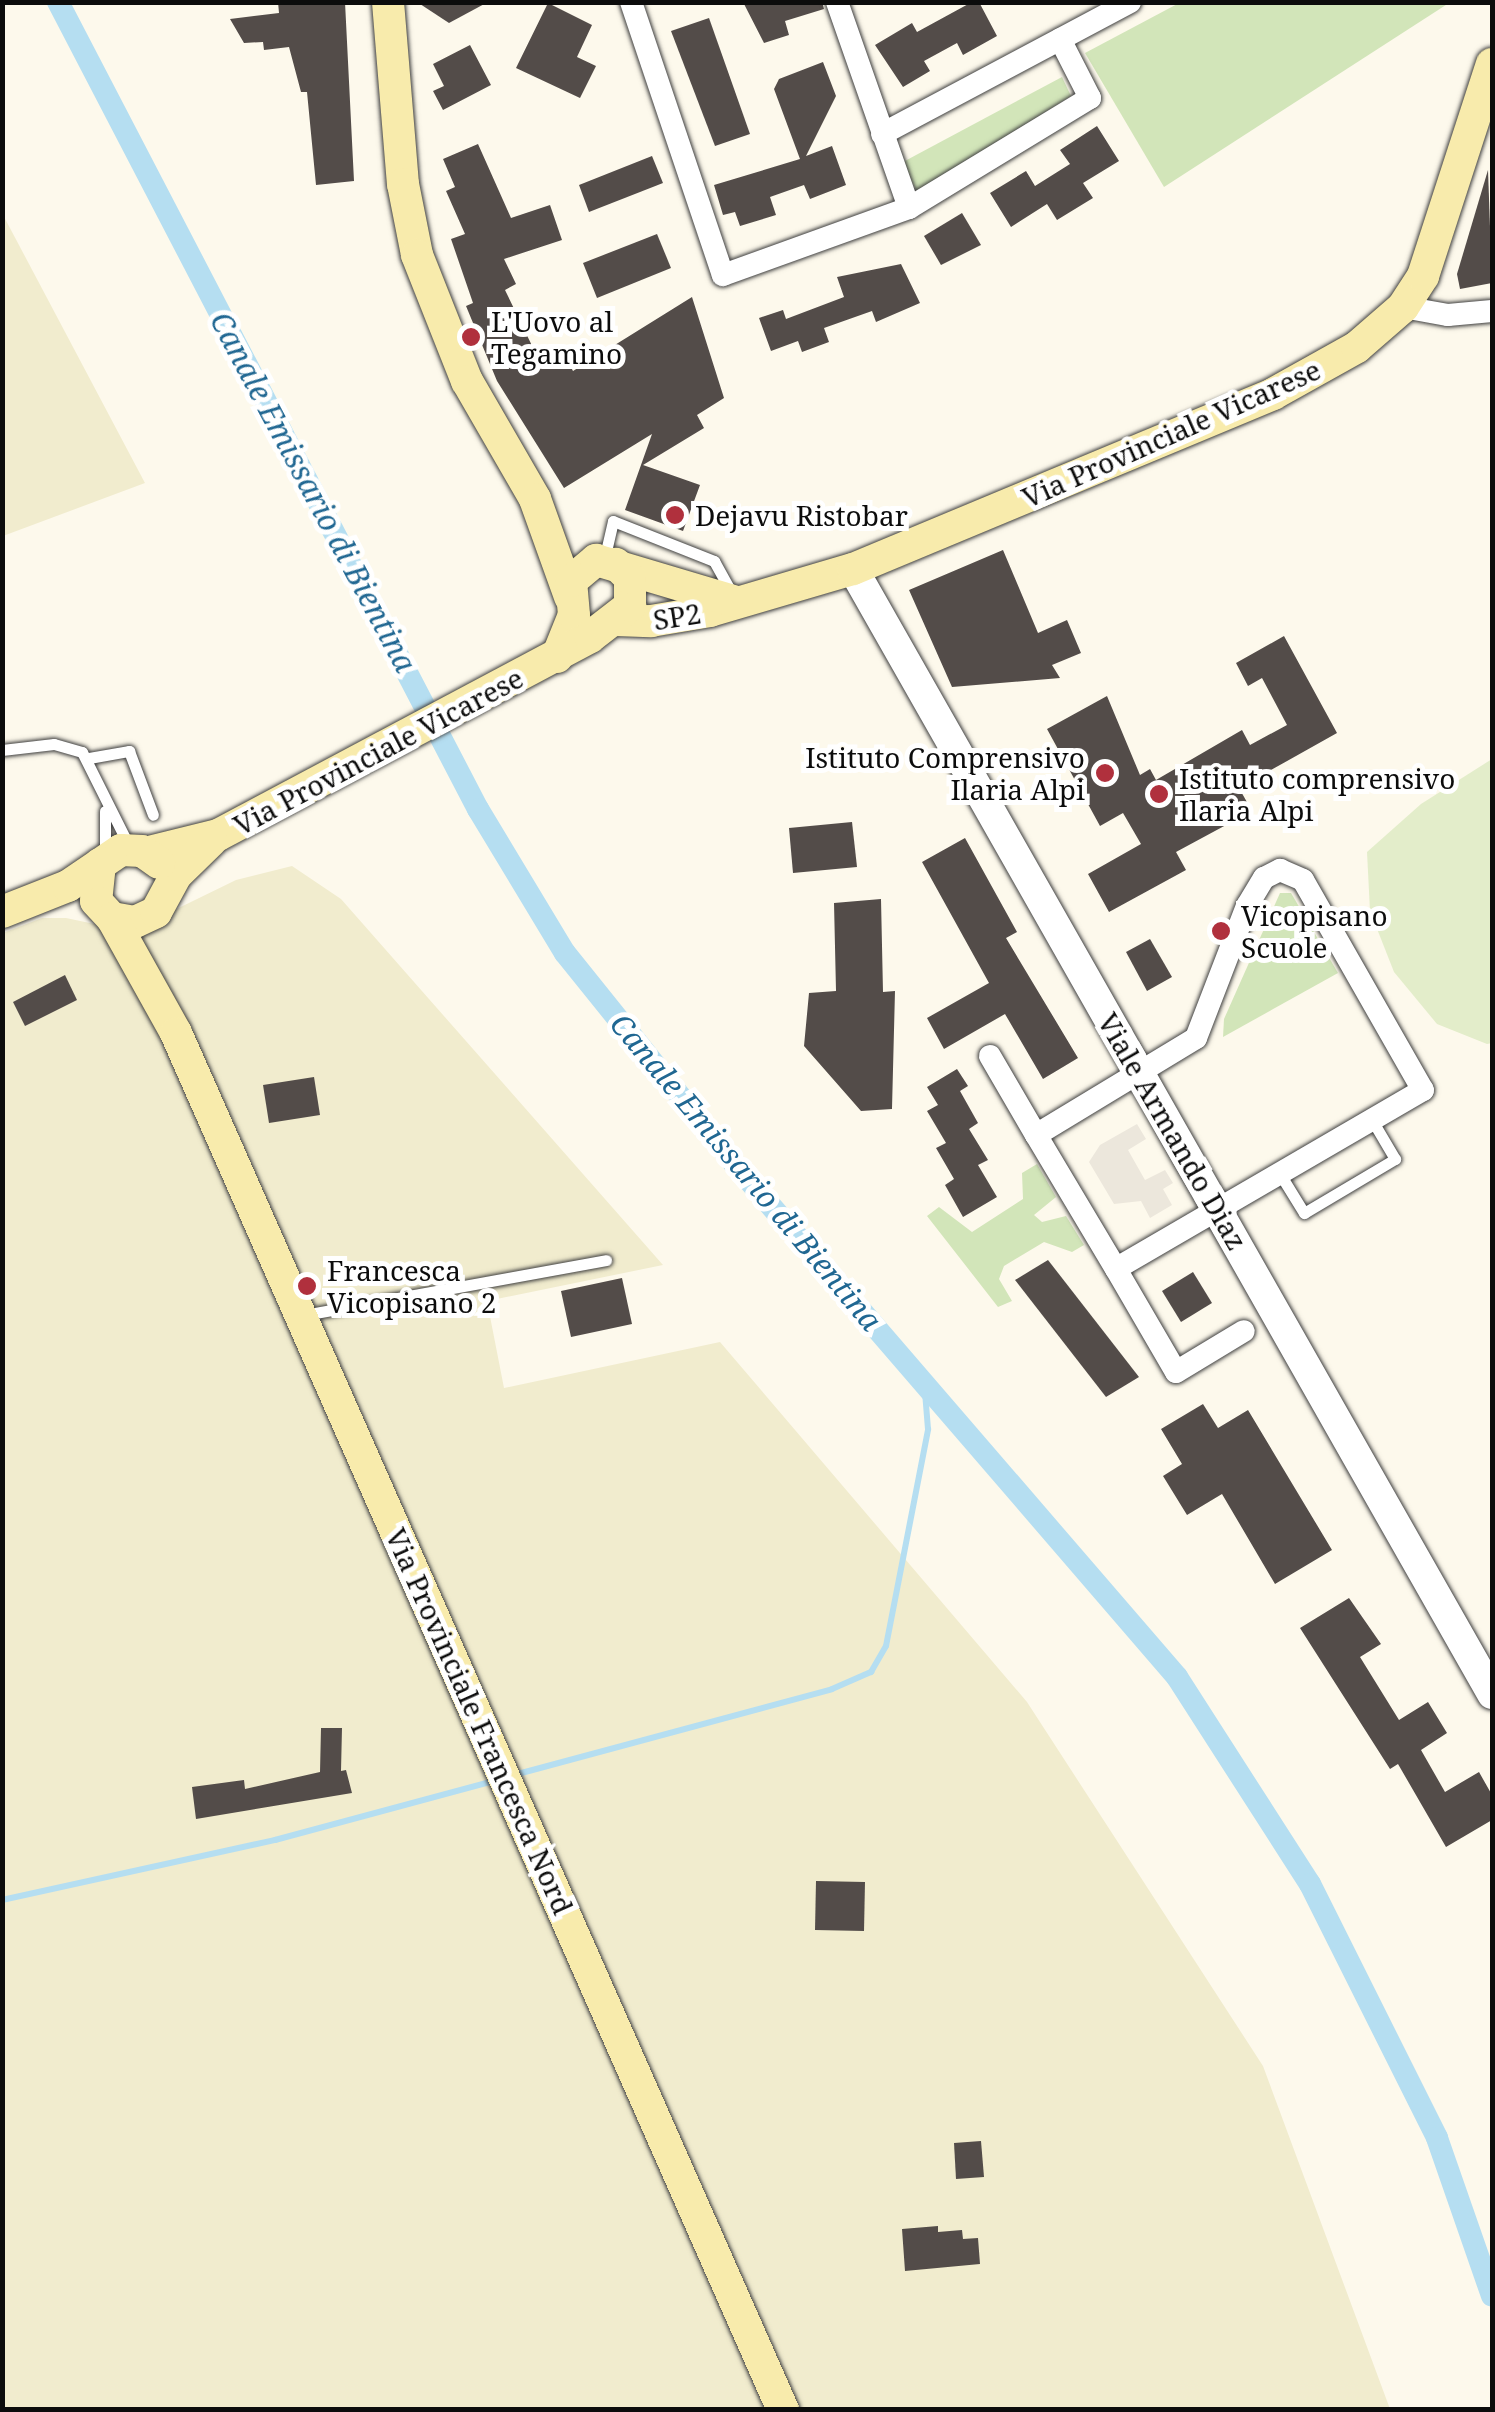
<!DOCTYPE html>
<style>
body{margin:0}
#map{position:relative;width:1495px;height:2412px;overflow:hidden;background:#fdf9ec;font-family:"Noto Serif",serif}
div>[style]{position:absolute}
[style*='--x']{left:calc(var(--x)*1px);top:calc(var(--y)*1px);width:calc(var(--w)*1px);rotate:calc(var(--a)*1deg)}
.farmland>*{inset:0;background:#f1ecce}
.green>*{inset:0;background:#d2e5b9}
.pitch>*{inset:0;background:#e3edca}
.plaza>*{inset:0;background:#ece7dc}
.stream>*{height:6px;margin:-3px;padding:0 3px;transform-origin:3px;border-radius:3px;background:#b5def1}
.canal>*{height:22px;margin:-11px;padding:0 11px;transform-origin:11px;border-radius:11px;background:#b5def1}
.building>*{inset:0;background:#534c49}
.roads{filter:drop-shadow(0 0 2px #3f3f3f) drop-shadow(0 0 2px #3f3f3f)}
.service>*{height:11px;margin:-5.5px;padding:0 5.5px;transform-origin:5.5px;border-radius:5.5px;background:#fff}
.minor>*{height:22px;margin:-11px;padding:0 11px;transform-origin:11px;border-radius:11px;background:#fff}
.tertiary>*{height:30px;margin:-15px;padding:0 15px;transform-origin:15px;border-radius:15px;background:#fff}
.secondary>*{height:32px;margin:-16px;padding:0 16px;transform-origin:16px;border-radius:16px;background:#f8ebac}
.dots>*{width:28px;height:28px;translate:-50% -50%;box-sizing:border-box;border:5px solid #fff;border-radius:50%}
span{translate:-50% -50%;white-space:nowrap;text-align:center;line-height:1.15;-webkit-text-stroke:10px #fff;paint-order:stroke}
.poi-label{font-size:28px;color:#0c0c0c}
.left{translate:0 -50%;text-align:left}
.right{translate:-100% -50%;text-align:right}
.street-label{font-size:28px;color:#0c0c0c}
.water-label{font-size:30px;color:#206792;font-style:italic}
.frame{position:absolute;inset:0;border:5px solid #0c0c0c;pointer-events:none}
</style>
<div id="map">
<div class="farmland">
<div style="clip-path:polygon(2px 213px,145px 483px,3px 536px,2px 536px)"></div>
<div style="clip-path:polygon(292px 866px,341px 899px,663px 1265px,487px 1301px,504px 1388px,720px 1342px,1027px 1702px,1263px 2066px,1390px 2409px,3px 2410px,3px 933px,42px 918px,66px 918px,99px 925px,111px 941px,236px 880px)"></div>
</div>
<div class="green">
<div style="clip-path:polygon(1181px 2px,1449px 2px,1449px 3px,1164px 187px,1085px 53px)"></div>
<div style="clip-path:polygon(1062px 77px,1071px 96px,917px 192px,903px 162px)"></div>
<div style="clip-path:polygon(1280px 893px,1291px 893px,1338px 973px,1223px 1037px,1224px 1019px)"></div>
<div style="clip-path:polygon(1037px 1164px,1056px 1197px,1034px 1215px,1042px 1222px,1066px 1216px,1084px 1245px,1072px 1252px,1044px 1242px,1004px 1266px,999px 1279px,1012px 1301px,998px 1307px,927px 1216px,939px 1207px,972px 1232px,1023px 1199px,1022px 1173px)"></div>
</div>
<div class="pitch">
<div style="clip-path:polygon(1492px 759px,1492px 1043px,1487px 1044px,1437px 1024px,1394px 972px,1370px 911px,1367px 852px,1421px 804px)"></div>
</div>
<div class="plaza">
<div style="clip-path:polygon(1137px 1124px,1146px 1139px,1128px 1150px,1145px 1180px,1165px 1170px,1173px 1183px,1163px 1189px,1172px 1205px,1150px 1218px,1141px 1201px,1114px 1204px,1089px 1162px,1100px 1145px)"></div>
</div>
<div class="stream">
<div style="--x:514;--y:1775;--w:329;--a:-15.1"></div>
<div style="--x:832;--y:1689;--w:43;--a:-23.6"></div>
<div style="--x:871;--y:1672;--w:30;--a:-60"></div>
<div style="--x:886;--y:1646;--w:221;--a:-79"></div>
<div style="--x:928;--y:1429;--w:50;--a:-94.6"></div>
<div style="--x:2;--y:1900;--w:280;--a:-12.4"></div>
<div style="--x:275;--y:1840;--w:230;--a:-15.1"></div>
</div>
<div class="canal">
<div style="--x:58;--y:2;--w:910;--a:62.51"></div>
<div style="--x:478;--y:809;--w:168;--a:58.9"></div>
<div style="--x:565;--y:953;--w:268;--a:51.2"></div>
<div style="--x:733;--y:1162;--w:680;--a:49.23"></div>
<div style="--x:1177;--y:1677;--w:246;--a:57.3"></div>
<div style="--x:1310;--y:1884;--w:284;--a:63.4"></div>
<div style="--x:1437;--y:2138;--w:167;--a:70.8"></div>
</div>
<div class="building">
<div style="clip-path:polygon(278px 2px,345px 2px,354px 181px,316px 185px,307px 92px,301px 92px,289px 47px,264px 50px,263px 42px,244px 43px,230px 19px,279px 13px)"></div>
<div style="clip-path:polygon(417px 2px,488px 2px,449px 23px)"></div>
<div style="clip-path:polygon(743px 2px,822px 2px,824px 9px,785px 21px,789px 35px,764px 43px)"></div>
<div style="clip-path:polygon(972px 2px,979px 2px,997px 36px,963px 55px,957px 43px,924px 61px,930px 71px,903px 87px,875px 45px,912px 23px,917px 32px)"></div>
<div style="clip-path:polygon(548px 3px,592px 25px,577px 57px,596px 66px,580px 98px,516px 68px)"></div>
<div style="clip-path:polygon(709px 18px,750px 134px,715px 146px,671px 31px)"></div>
<div style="clip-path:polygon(470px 45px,491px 85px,443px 110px,433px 91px,444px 86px,433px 64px)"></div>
<div style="clip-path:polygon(823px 62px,836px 96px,806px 156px,832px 146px,846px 185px,810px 199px,804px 185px,770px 197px,776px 215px,740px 226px,735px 212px,723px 215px,714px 185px,800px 159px,774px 89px,779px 79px)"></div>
<div style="clip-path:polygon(1097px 126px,1119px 161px,1083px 183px,1093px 198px,1057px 220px,1047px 204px,1011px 227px,990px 193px,1026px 171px,1035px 186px,1070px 164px,1060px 150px)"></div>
<div style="clip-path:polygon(478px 144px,511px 218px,550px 205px,562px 240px,504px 259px,516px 284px,505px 290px,537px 356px,547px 350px,564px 355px,573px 371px,692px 297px,724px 398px,697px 415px,704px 428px,643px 465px,700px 485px,683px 531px,625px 510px,652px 434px,564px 488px,497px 381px,466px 306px,473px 303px,451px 239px,465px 234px,446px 191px,455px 187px,443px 159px)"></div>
<div style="clip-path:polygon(652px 156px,663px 183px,589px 212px,579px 185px)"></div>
<div style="clip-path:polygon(1488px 170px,1492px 283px,1460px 289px,1457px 274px)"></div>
<div style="clip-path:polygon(962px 213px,981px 245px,941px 265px,924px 236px)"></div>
<div style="clip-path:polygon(657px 234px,671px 268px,597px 298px,583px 263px)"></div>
<div style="clip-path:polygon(901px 264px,920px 303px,876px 322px,872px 311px,824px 328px,829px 342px,802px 352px,798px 341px,771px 351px,759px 318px,783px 310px,786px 319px,844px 297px,837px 277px)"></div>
<div style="clip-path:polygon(1003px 550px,1038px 633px,1067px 620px,1081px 653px,1052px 665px,1060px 678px,952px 687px,909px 590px)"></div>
<div style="clip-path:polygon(1284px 636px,1337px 733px,1239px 788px,1252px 811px,1176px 852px,1186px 870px,1109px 912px,1088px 874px,1141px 844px,1123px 813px,1100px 826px,1047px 729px,1107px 696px,1140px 775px,1150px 769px,1156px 780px,1242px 730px,1250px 745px,1287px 725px,1262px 678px,1248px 686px,1236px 663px)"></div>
<div style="clip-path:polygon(852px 822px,857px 867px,793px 873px,789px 828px)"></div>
<div style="clip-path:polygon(965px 838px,1017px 932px,1006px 938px,1078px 1058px,1043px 1079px,1005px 1014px,944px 1049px,927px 1018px,989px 983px,922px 862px)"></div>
<div style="clip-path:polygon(881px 899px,883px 992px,895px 991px,892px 1109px,861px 1111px,804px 1046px,809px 993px,836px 991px,834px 903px)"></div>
<div style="clip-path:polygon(1150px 939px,1172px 977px,1147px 991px,1126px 952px)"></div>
<div style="clip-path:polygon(65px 975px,77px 1000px,25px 1026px,13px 1002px)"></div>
<div style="clip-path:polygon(957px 1069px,968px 1086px,960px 1091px,978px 1123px,969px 1129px,988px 1160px,978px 1165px,997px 1197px,963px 1217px,945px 1185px,954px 1179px,936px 1148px,946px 1143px,927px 1111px,938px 1105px,927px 1087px)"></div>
<div style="clip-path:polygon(314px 1077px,320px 1115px,269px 1123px,263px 1085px)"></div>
<div style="clip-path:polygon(1048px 1260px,1139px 1377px,1106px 1397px,1015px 1280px)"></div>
<div style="clip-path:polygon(1193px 1272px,1212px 1303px,1181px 1322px,1162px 1291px)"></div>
<div style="clip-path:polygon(622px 1278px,632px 1324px,571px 1337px,561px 1291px)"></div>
<div style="clip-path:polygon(1203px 1404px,1218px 1428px,1248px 1410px,1332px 1550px,1275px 1584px,1222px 1494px,1187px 1515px,1163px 1476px,1182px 1464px,1161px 1429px)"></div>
<div style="clip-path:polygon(1349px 1598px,1381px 1644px,1360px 1657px,1399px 1720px,1428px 1702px,1447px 1733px,1421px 1750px,1445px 1792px,1479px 1772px,1492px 1795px,1492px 1820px,1446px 1847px,1398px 1764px,1390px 1769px,1300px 1628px)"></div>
<div style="clip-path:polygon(321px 1728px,342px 1728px,341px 1771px,346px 1770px,352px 1793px,196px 1819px,192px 1787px,244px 1780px,245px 1789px,320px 1772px)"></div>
<div style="clip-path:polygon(816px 1881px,865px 1882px,864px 1931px,815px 1930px)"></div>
<div style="clip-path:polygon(981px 2141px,984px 2177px,956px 2179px,954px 2143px)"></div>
<div style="clip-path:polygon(938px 2226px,938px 2232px,962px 2230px,963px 2239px,978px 2238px,980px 2264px,905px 2271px,902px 2229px)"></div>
</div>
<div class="roads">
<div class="service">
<div style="--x:604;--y:560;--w:40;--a:-77"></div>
<div style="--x:613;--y:521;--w:109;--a:21.6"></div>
<div style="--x:714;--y:561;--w:37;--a:61"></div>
<div style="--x:2;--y:750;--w:52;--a:-6.6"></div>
<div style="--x:54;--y:744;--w:29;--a:16"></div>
<div style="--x:82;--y:752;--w:103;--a:63.4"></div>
<div style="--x:89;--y:758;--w:41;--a:-9.9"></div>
<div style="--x:129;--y:751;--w:68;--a:69.4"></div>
<div style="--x:105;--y:852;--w:41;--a:-90"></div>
<div style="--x:1280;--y:1174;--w:46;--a:58.4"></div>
<div style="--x:1304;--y:1213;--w:106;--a:-30.7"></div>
<div style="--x:1395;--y:1159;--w:45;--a:-120.5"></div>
<div style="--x:304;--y:1315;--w:307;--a:-10.3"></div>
</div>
<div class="minor">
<div style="--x:631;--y:2;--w:288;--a:71.4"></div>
<div style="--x:723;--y:275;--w:198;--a:-19.8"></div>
<div style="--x:909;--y:208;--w:212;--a:-31.3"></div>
<div style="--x:1090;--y:98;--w:66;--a:-117"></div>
<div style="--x:837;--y:2;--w:218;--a:70.7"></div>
<div style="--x:882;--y:134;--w:281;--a:-28"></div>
<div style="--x:1403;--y:307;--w:46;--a:10.1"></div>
<div style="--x:1448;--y:315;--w:44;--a:-5.2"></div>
<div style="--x:1280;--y:870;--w:25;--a:23"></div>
<div style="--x:1303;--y:880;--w:242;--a:60.3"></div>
<div style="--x:1423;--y:1090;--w:355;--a:149.8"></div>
<div style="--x:1116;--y:1269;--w:156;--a:-120.8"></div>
<div style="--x:1036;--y:1135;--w:187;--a:-31.2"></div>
<div style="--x:1196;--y:1038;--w:142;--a:-68.9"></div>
<div style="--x:1247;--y:906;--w:33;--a:-59"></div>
<div style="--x:1264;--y:878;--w:18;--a:-27"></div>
<div style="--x:990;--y:1056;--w:91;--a:59.8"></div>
<div style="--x:1116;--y:1269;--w:119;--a:59.8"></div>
<div style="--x:1176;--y:1372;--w:79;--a:-31.1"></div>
</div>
<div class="tertiary">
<div style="--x:853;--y:569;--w:1294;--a:60.4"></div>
</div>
<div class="secondary">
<div style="--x:388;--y:2;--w:183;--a:85.3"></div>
<div style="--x:403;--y:184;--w:72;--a:78.8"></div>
<div style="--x:417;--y:255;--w:136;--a:68.4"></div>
<div style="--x:467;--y:381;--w:136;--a:60"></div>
<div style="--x:535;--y:499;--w:104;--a:70.3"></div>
<div style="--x:616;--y:620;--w:35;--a:2"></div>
<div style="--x:651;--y:621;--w:60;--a:-9.6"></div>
<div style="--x:710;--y:611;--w:149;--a:-16.4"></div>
<div style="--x:853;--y:569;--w:455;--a:-22.6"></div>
<div style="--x:1273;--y:394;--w:96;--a:-29.2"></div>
<div style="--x:1357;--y:347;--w:61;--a:-41"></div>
<div style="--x:1403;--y:307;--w:37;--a:-57"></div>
<div style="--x:1423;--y:276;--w:223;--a:-72"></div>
<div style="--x:557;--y:657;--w:45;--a:-68"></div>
<div style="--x:574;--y:615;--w:34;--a:-95"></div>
<div style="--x:571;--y:581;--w:33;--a:-40"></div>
<div style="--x:596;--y:560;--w:147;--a:16.6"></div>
<div style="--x:145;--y:853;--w:75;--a:-13.9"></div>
<div style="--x:218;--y:835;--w:421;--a:-28"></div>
<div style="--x:590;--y:637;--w:51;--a:-37.8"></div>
<div style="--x:630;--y:606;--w:28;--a:-90"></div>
<div style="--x:630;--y:578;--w:20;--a:-135"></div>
<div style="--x:100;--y:864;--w:37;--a:96"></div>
<div style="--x:96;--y:901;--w:23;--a:47"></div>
<div style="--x:112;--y:918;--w:23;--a:10"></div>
<div style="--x:135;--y:922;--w:23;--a:-25"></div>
<div style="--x:156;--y:912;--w:42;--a:-61.6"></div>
<div style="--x:176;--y:875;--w:49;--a:-44.2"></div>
<div style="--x:2;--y:912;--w:71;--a:-21.5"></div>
<div style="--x:68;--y:886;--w:64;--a:-34.2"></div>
<div style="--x:121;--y:850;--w:21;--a:3"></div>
<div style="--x:142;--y:851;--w:21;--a:35"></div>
<div style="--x:112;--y:918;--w:132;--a:60.9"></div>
<div style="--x:176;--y:1033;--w:1505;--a:66.21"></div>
</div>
</div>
<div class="dots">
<div style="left:471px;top:337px;background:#b0303d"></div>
<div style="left:675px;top:515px;background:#b0303d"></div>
<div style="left:1105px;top:773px;background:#b0303d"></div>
<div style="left:1159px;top:794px;background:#b0303d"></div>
<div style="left:1221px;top:931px;background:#b0303d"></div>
<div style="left:307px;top:1286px;background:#b0303d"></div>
</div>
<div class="poi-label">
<span class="left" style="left:491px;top:337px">L'Uovo al<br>Tegamino</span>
<span class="left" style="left:695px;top:515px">Dejavu Ristobar</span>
<span class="right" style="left:1085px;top:773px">Istituto Comprensivo<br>Ilaria Alpi</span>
<span class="left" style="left:1179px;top:794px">Istituto comprensivo<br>Ilaria Alpi</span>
<span class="left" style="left:1241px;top:931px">Vicopisano<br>Scuole</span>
<span class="left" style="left:327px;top:1286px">Francesca<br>Vicopisano 2</span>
</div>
<div class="street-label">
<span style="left:1171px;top:433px;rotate:-24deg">Via Provinciale Vicarese</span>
<span style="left:677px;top:616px;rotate:-9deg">SP2</span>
<span style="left:378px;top:751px;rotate:-28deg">Via Provinciale Vicarese</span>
<span style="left:1173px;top:1131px;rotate:60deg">Viale Armando Diaz</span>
<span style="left:480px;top:1721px;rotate:66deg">Via Provinciale Francesca Nord</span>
</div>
<div class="water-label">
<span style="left:313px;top:492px;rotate:62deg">Canale Emissario di Bientina</span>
<span style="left:746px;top:1172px;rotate:50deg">Canale Emissario di Bientina</span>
</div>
<div class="frame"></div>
</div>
